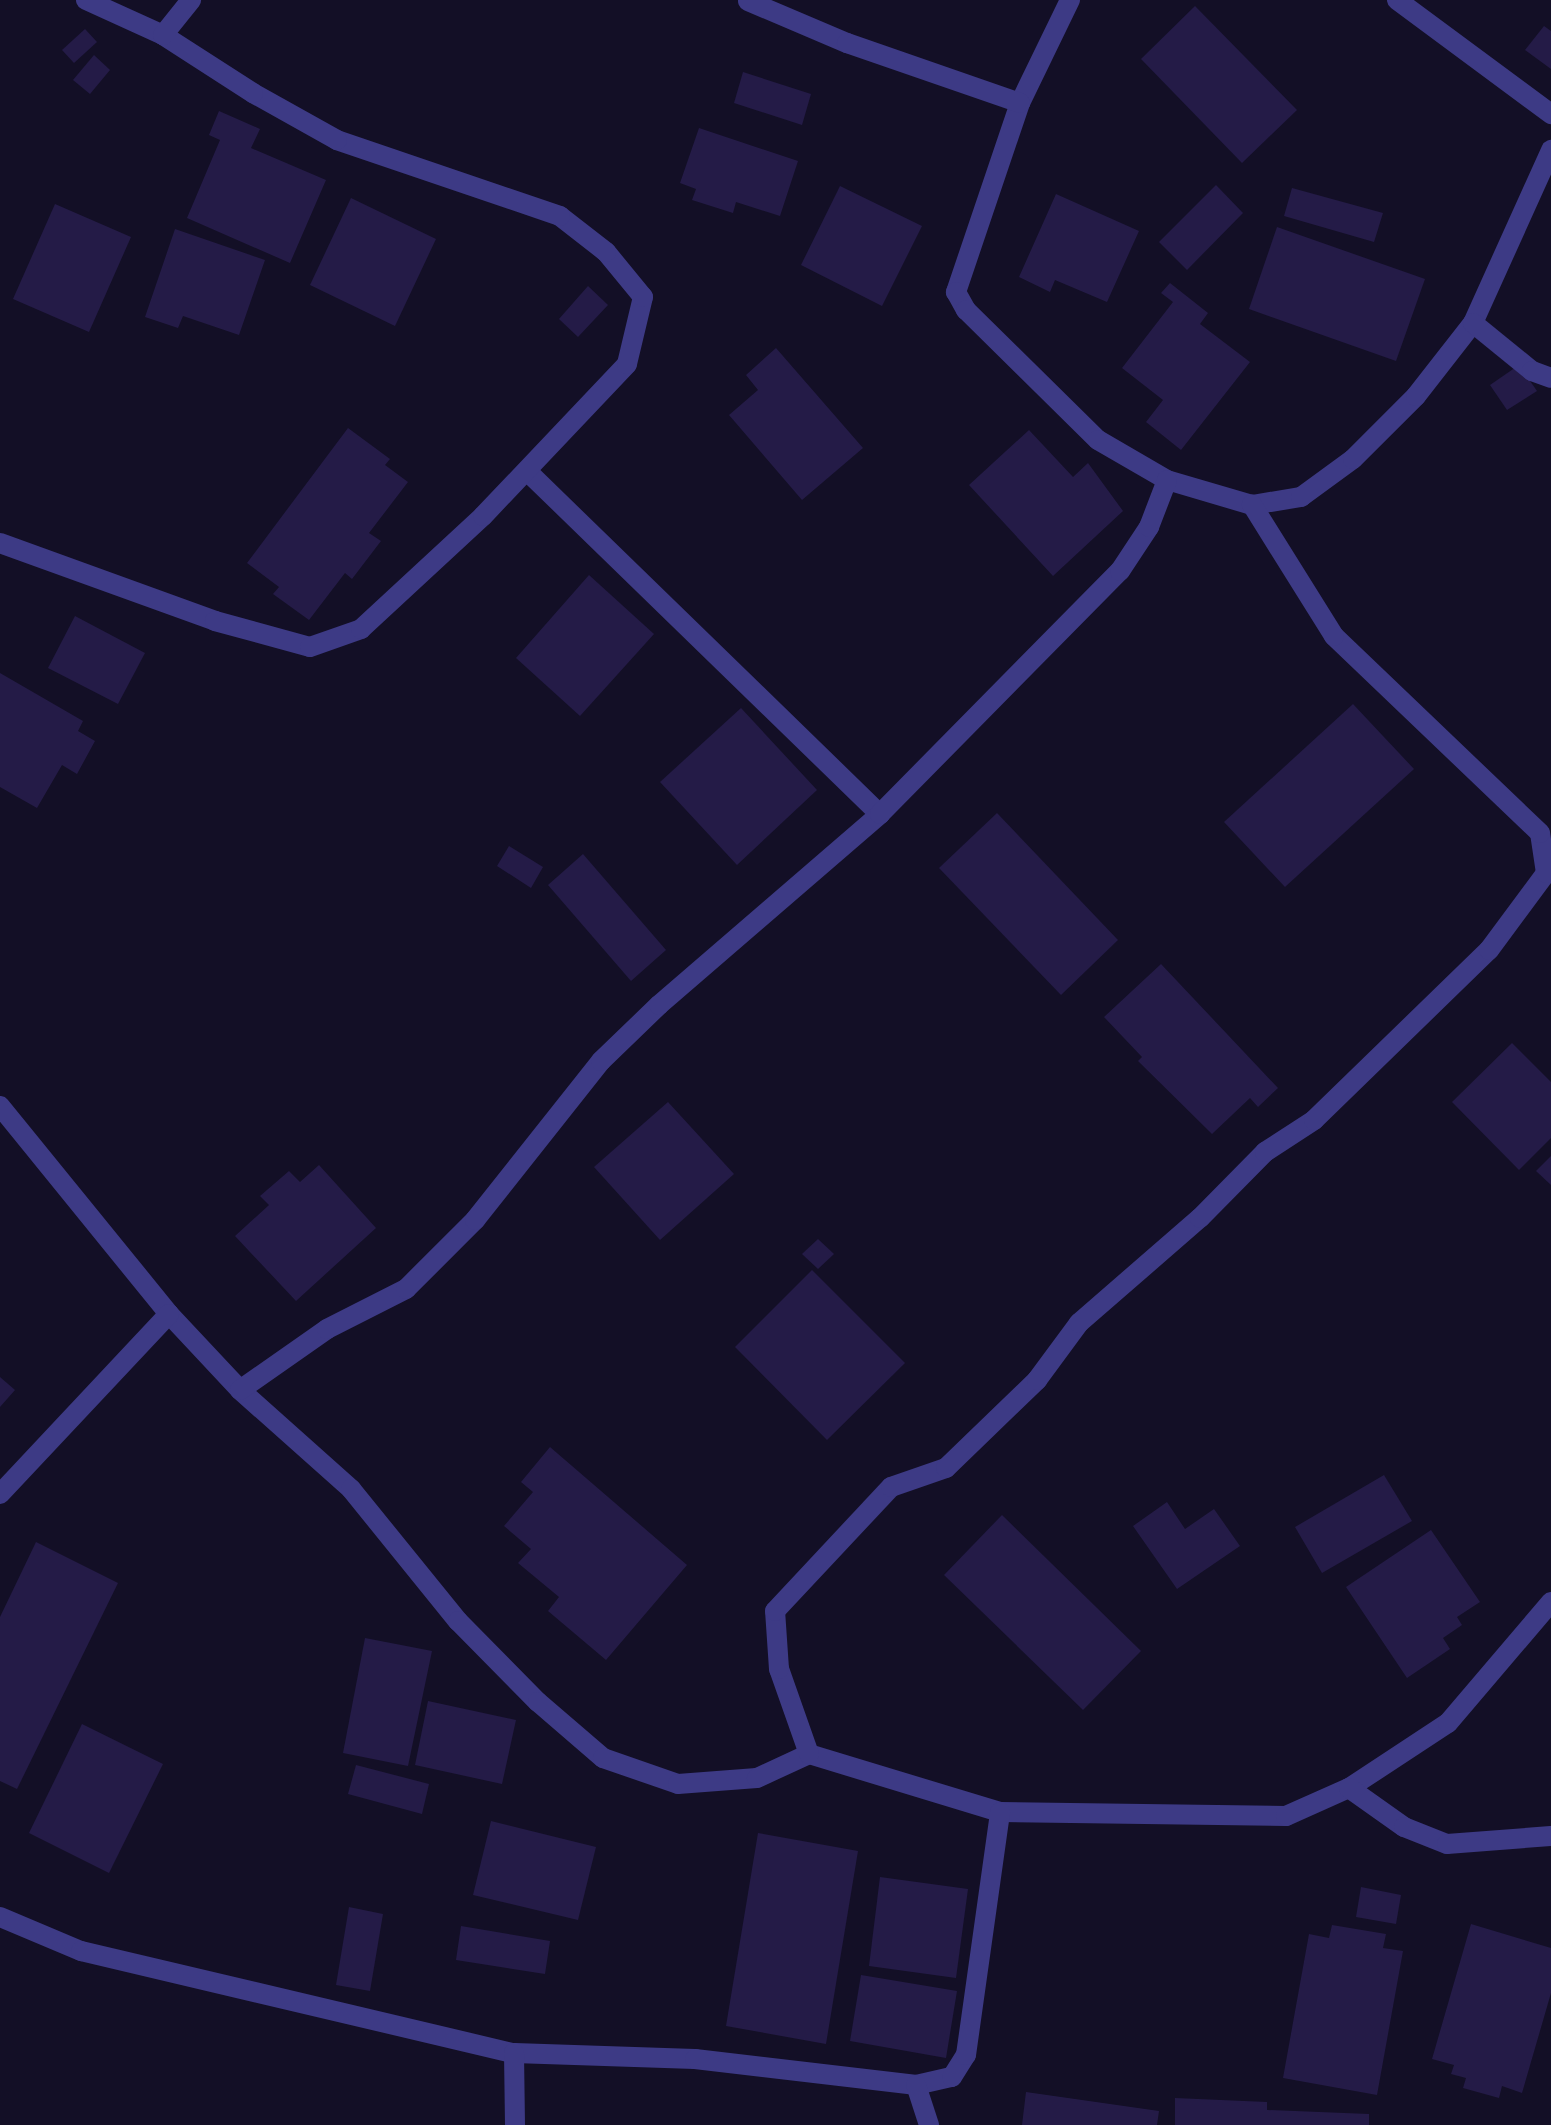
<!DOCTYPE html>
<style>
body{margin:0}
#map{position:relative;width:1551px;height:2125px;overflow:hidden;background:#130f26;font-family:"DejaVu Sans",sans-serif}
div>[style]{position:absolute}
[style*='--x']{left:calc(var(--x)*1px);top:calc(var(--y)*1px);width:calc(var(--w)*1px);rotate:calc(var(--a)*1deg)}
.building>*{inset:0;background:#241b47}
.minor>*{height:20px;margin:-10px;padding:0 10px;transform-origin:10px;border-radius:10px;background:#3d3a85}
span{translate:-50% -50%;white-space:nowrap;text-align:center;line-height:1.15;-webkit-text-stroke:7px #130f26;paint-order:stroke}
</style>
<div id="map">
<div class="building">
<div style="clip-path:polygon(1195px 6px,1297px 110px,1242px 163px,1141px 59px)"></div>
<div style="clip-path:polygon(1544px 26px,1551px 31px,1551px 69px,1525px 50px)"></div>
<div style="clip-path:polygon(85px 29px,97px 42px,74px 63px,62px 50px)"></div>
<div style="clip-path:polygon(94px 55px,110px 70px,90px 94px,73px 80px)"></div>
<div style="clip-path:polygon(743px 72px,811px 94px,802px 125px,734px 103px)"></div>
<div style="clip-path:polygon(219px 111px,260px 129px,251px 148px,326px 180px,290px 263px,187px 218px,220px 140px,209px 135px)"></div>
<div style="clip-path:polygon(699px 128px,798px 161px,780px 216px,736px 202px,733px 213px,692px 200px,696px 189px,680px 183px)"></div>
<div style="clip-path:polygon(1216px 185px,1243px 213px,1187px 270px,1159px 242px)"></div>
<div style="clip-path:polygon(840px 186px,922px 226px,882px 306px,801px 265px)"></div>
<div style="clip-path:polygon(1292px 188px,1383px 213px,1374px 242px,1284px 216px)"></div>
<div style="clip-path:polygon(1056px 194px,1139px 231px,1107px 302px,1055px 280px,1050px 292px,1019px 277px)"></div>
<div style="clip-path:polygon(351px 198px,436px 239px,395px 326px,310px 285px)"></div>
<div style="clip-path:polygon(55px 204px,131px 237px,89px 332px,13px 299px)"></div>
<div style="clip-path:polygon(1277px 227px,1425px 279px,1396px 361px,1249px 309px)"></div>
<div style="clip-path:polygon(175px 229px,265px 260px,239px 335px,183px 316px,178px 328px,145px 317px)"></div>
<div style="clip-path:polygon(1170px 283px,1208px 313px,1200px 324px,1250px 362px,1181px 450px,1146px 422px,1163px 400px,1122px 368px,1173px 302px,1161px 293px)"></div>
<div style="clip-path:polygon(588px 286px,608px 305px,578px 337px,559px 319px)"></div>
<div style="clip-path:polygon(776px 348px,863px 448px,802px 500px,729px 415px,758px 390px,746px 375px)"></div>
<div style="clip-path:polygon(1519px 365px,1537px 391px,1507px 410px,1490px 385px)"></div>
<div style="clip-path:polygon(348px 428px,390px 459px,385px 465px,408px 482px,369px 533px,381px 541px,352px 579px,345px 573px,309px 620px,273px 594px,279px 587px,247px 563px)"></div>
<div style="clip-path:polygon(1029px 430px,1073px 477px,1088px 463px,1123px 511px,1053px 576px,969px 485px)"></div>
<div style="clip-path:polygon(589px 575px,654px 634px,580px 716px,516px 658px)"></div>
<div style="clip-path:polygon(75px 616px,145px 653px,118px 704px,48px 668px)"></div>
<div style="clip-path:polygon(0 673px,83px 721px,78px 731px,95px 741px,77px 774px,62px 765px,37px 808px,0 787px)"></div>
<div style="clip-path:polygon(1353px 704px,1414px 769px,1285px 887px,1224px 822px)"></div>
<div style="clip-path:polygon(741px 708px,817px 790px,737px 865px,660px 782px)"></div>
<div style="clip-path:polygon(997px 813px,1118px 940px,1061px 995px,939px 868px)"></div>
<div style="clip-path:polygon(509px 846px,543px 867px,531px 888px,497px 866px)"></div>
<div style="clip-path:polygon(583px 854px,666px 950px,631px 981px,548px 885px)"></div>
<div style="clip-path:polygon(1161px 964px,1278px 1088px,1258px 1107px,1250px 1098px,1212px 1134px,1138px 1061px,1142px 1057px,1104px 1017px)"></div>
<div style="clip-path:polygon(1512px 1043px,1551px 1082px,1551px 1138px,1519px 1170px,1452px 1102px)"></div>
<div style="clip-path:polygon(668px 1102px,734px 1174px,660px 1240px,594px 1167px)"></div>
<div style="clip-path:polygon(1551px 1156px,1551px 1185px,1536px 1171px)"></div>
<div style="clip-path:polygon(319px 1165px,376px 1228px,296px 1301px,235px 1236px,269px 1205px,260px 1196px,289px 1171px,300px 1182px)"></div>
<div style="clip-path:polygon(818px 1239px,834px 1254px,818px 1269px,802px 1254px)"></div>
<div style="clip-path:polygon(812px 1270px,905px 1363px,827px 1440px,735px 1347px)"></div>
<div style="clip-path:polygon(0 1377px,15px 1390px,0 1407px)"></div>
<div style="clip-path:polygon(550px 1447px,687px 1565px,606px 1660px,548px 1611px,559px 1597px,518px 1563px,531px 1549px,504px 1526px,533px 1492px,521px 1482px)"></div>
<div style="clip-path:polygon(1384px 1475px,1412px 1521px,1322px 1573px,1295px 1527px)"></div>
<div style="clip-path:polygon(1167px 1502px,1185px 1529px,1214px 1509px,1240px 1546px,1177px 1589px,1133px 1526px)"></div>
<div style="clip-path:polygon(1002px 1515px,1141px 1651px,1083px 1710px,944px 1575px)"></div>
<div style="clip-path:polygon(1431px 1530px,1480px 1602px,1457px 1617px,1462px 1625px,1443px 1638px,1450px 1649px,1407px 1678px,1346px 1587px)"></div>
<div style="clip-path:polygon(36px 1542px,118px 1583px,17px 1789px,0 1781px,0 1617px)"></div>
<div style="clip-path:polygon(365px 1638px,432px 1651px,408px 1766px,343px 1753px)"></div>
<div style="clip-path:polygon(428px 1701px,516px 1720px,502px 1784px,415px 1765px)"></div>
<div style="clip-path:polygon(82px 1724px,163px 1764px,109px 1873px,29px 1833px)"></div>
<div style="clip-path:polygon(356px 1765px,429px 1784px,422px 1814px,348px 1794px)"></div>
<div style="clip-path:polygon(491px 1821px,596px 1847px,578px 1920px,473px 1895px)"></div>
<div style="clip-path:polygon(758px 1833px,858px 1851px,826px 2044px,726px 2026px)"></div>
<div style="clip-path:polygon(880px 1877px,968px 1889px,956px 1978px,869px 1966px)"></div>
<div style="clip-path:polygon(1361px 1887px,1401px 1895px,1396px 1924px,1356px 1917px)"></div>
<div style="clip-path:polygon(349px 1907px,383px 1914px,370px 1991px,336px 1985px)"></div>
<div style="clip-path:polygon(1471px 1924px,1551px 1948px,1551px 1993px,1522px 2093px,1502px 2086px,1499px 2098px,1463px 2088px,1466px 2078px,1451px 2074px,1454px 2065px,1432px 2059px)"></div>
<div style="clip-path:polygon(1332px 1925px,1386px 1934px,1383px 1948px,1403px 1951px,1377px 2095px,1283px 2078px,1309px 1934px,1329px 1938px)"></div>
<div style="clip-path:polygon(461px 1926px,550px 1941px,545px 1974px,456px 1960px)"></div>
<div style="clip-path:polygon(861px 1975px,957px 1991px,946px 2058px,850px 2041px)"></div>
<div style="clip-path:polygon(1026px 2092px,1159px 2111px,1157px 2125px,1022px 2125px)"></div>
<div style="clip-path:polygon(1175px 2098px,1267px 2102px,1267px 2110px,1369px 2114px,1369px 2125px,1175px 2125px)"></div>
</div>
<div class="minor">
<div style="--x:86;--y:0;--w:85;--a:24.4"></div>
<div style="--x:1070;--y:0;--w:114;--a:115.9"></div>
<div style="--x:1020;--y:103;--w:200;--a:108.7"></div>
<div style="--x:956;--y:292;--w:21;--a:61"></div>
<div style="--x:966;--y:310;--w:185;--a:44.6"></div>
<div style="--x:1098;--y:440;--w:80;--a:30.1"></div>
<div style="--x:1167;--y:480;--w:89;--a:16.4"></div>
<div style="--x:1252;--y:505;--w:50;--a:-9.3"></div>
<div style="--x:1301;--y:497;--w:64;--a:-36.2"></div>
<div style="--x:1353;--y:459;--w:89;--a:-45"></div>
<div style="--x:1416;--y:396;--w:93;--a:-52"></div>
<div style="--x:1473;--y:323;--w:190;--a:-65.7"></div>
<div style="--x:1397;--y:0;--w:192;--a:36.5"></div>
<div style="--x:748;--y:1;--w:108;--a:23"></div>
<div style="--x:847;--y:43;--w:183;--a:19.1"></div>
<div style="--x:1473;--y:323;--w:76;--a:39.1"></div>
<div style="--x:1532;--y:371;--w:20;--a:20"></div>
<div style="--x:528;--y:472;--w:491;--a:44.2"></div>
<div style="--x:0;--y:543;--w:229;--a:19.9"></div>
<div style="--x:215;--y:621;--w:98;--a:15.3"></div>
<div style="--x:310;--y:647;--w:54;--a:-19.4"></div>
<div style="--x:361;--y:629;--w:166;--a:-42.8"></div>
<div style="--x:483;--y:516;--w:209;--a:-46.5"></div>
<div style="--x:627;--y:364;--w:69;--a:-76.6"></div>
<div style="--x:643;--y:297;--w:58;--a:-129.4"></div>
<div style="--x:606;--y:252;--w:58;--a:-142"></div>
<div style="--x:560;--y:216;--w:236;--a:-161.2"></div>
<div style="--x:337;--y:140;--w:96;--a:-150.8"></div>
<div style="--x:253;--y:93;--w:107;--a:-147.2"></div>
<div style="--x:163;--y:35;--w:45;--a:-51.3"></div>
<div style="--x:0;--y:1106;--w:268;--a:50.9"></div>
<div style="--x:169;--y:1314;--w:104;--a:46.9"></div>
<div style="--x:240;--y:1390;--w:149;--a:41.7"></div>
<div style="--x:351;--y:1489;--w:170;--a:51"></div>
<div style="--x:458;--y:1621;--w:114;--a:45.4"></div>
<div style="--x:538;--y:1702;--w:86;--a:40.7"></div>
<div style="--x:603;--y:1758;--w:79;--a:19.1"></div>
<div style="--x:678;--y:1784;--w:79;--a:-4.3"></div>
<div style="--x:757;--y:1778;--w:57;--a:-24.8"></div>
<div style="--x:809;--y:1754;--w:200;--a:16.9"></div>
<div style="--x:1000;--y:1812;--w:286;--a:0.8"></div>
<div style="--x:1286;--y:1816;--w:69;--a:-24"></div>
<div style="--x:1349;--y:1788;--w:118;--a:-33.3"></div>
<div style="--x:1448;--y:1723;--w:159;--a:-49.6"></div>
<div style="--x:240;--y:1390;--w:106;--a:-35"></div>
<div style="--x:327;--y:1329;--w:89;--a:-26.9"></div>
<div style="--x:406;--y:1289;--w:98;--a:-45"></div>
<div style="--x:475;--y:1220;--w:203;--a:-51.6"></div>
<div style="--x:601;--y:1061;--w:81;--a:-44"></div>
<div style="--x:659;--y:1005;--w:292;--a:-40.8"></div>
<div style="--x:880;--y:814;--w:342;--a:-45.4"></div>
<div style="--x:1120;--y:571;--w:53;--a:-56.6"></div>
<div style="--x:1149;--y:527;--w:50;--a:-69"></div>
<div style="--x:0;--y:1494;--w:247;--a:-46.8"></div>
<div style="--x:809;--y:1754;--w:90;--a:-109.4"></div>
<div style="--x:779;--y:1669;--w:58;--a:-93.9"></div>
<div style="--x:775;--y:1611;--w:170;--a:-46.9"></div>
<div style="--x:891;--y:1487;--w:58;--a:-19.1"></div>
<div style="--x:946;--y:1468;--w:127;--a:-44"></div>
<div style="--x:1037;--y:1380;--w:71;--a:-53.6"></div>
<div style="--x:1079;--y:1323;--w:160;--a:-41"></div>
<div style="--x:1200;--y:1218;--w:93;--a:-45.4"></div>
<div style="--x:1265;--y:1152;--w:59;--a:-33.1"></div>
<div style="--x:1314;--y:1120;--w:244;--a:-44.2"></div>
<div style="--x:1489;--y:950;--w:96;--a:-53.5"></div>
<div style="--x:1546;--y:873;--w:40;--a:-98.5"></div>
<div style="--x:1540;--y:833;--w:285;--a:-136.3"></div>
<div style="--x:1334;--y:636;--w:155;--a:-122"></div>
<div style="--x:1349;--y:1788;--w:67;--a:35.3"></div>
<div style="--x:1404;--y:1827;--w:46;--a:21.6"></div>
<div style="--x:1447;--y:1844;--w:104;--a:-4.4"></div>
<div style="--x:0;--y:1917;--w:88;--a:22.8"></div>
<div style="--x:81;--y:1951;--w:445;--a:13.3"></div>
<div style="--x:514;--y:2053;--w:181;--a:1.9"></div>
<div style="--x:695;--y:2059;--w:223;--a:6.7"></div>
<div style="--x:916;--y:2085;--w:37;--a:-13"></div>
<div style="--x:952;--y:2077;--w:26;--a:-58"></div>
<div style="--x:966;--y:2055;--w:245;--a:-82"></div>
<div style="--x:514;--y:2053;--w:72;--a:89.2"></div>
<div style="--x:916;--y:2085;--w:42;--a:72"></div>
</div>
</div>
